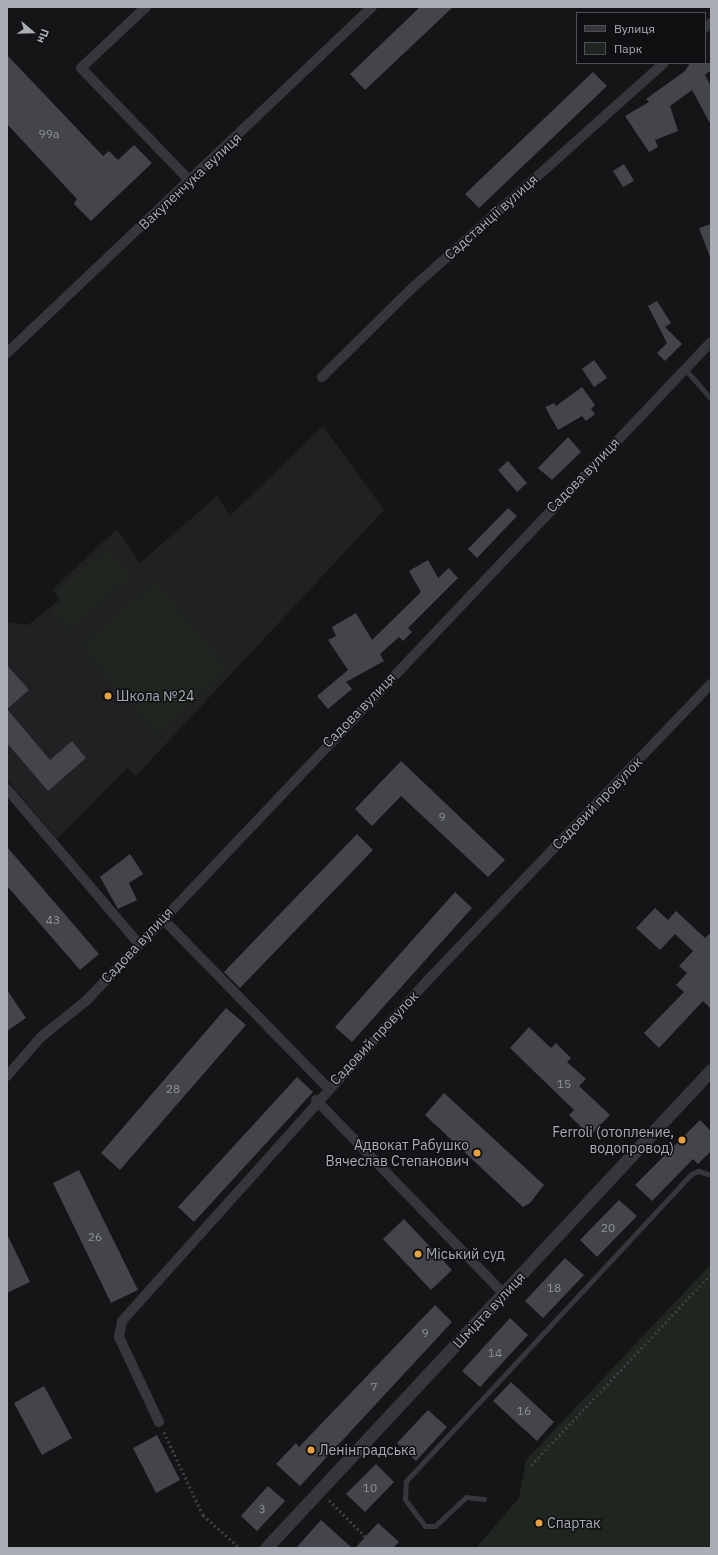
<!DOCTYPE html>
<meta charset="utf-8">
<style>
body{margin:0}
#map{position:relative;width:718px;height:1555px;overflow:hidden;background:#151517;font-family:"IBM Plex Sans",sans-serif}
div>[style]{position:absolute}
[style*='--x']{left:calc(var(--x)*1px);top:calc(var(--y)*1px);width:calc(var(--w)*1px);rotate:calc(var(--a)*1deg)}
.built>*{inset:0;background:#212124}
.green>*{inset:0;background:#1f2620}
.building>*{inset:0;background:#44454a}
.path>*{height:2.5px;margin-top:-1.25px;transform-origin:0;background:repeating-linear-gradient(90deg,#3c3e42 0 2px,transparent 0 5px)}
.service>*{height:5px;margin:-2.5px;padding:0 2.5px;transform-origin:2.5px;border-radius:2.5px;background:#36373b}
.minor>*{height:10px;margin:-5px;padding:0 5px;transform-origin:5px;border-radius:5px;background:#36373b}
.tertiary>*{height:13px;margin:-6.5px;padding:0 6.5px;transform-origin:6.5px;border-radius:6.5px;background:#36373b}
.dots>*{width:11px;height:11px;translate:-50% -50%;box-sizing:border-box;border:2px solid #101012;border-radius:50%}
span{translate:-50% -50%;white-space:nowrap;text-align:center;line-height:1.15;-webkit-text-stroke:3px #101012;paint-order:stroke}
.number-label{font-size:12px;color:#8f939b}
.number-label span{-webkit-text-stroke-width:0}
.street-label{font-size:14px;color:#a8adb6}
.poi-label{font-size:14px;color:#a8adb6}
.left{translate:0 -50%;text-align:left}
.right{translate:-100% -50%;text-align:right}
.frame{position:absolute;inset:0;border:8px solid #a8adb6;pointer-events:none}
.legend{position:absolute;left:576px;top:12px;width:130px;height:52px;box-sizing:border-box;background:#101012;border:1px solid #4d4f54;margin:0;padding:5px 7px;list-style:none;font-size:12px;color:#a8adb6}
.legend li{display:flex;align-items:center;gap:8px;height:20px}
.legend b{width:20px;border:1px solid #4d4f54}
.north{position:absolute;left:12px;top:12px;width:40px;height:40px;-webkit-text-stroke:3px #101012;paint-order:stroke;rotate:110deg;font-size:11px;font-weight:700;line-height:16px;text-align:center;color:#a8adb6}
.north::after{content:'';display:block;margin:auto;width:14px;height:18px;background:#a8adb6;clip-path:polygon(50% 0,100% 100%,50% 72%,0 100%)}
</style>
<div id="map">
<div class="built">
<div style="clip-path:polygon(323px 426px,384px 510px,136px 776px,127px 768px,57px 839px,7px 780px,7px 622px,28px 625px,59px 600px,53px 589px,117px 529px,140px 563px,217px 496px,230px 516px)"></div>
</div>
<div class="green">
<div style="clip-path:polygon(108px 548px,132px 576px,68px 631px,51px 610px,63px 599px,57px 591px)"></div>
<div style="clip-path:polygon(156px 581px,228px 669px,157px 735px,80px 646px)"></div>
<div style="clip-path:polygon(711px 1264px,711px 1548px,476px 1548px,519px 1498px,526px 1460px)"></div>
</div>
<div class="building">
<div style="clip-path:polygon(420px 7px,453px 7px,365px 90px,350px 74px)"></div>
<div style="clip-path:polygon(7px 55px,103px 156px,109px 151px,118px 160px,134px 145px,152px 163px,91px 221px,74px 204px,77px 199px,7px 124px)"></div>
<div style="clip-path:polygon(690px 63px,711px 63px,711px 70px,705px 75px,711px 86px,711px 125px,692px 90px,670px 106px,678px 131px,655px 140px,658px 147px,649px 152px,625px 116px,649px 102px,646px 99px,685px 71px)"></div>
<div style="clip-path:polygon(593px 72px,607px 86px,479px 208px,465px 194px)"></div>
<div style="clip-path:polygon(624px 164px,634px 181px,623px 187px,613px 171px)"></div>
<div style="clip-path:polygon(711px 224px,711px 257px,710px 257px,699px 228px)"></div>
<div style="clip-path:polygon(657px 301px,671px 323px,665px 327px,682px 344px,665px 361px,657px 353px,667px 343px,648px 306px)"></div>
<div style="clip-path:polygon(594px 360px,607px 378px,594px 387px,582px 369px)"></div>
<div style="clip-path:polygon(582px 387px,595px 405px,591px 409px,595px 414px,586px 421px,582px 416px,558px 430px,545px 407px,554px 403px,556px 406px)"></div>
<div style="clip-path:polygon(568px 437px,581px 452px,552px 480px,538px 468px)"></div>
<div style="clip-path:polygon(508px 461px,527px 483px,517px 492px,498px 470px)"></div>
<div style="clip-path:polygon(508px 508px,517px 516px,477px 558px,468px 549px)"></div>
<div style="clip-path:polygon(428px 560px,438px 578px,449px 568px,458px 578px,408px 628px,412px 632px,403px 641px,399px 637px,380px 654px,384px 661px,346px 682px,352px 689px,328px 709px,317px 696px,348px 670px,328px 640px,336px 636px,332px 627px,356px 613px,372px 640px,421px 592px,409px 571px)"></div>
<div style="clip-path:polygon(7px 665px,29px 690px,7px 709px)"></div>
<div style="clip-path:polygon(7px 709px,50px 760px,72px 741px,86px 758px,48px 791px,7px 743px)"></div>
<div style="clip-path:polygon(401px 761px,505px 860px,488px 877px,401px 796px,372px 826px,355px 809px)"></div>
<div style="clip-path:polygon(357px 834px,373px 850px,240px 988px,224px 972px)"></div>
<div style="clip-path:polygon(7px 847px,99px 954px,80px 970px,7px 886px)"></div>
<div style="clip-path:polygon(130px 854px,143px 874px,129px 883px,137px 900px,118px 909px,100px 877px)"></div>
<div style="clip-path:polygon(455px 892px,472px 908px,352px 1042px,335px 1027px)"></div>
<div style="clip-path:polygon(655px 908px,668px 920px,676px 911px,705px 938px,711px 932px,711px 1009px,703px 1001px,659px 1048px,644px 1033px,684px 992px,676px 985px,687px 973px,679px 966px,693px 951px,675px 934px,660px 950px,636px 928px)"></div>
<div style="clip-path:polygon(7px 990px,26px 1018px,7px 1031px)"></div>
<div style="clip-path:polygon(226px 1008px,246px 1025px,120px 1170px,101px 1153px)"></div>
<div style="clip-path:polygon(529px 1027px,551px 1048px,556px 1043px,571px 1058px,567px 1062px,586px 1079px,579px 1086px,610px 1115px,590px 1136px,569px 1115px,574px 1110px,510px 1048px)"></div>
<div style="clip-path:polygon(297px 1077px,313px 1092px,194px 1222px,178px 1207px)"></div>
<div style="clip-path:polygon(444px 1093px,544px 1185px,530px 1203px,523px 1207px,425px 1115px)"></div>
<div style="clip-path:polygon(700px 1120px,711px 1131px,711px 1151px,698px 1164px,693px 1159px,652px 1201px,635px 1185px)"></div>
<div style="clip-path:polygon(79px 1170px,138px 1290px,111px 1303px,53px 1183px)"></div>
<div style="clip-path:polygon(619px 1200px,637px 1216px,597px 1257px,580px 1240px)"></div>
<div style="clip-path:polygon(404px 1219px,452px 1270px,431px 1290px,383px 1239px)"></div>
<div style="clip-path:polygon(7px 1234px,30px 1282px,7px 1293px)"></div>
<div style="clip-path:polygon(565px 1258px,584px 1275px,543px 1318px,525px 1301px)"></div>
<div style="clip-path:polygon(435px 1305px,452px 1322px,300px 1486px,276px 1464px,296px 1443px,299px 1447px)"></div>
<div style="clip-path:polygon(510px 1318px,528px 1335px,480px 1387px,462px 1371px)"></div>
<div style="clip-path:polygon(511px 1382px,554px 1422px,537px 1441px,493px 1401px)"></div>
<div style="clip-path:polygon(44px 1386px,72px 1438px,42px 1455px,14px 1403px)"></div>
<div style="clip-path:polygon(428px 1410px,447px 1427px,416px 1461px,397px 1443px)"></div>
<div style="clip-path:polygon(157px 1435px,180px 1480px,156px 1493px,133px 1448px)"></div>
<div style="clip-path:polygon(376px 1464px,394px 1482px,365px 1512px,346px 1494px)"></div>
<div style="clip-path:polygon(268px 1486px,285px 1501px,257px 1531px,241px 1516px)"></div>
<div style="clip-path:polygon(321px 1520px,352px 1548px,296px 1548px)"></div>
<div style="clip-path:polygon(378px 1523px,399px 1542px,393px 1548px,355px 1548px)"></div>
</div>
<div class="path">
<div style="--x:164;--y:1432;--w:92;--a:64.8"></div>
<div style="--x:203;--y:1515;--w:50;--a:41.7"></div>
<div style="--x:531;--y:1465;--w:262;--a:-46.7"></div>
<div style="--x:329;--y:1500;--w:52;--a:45"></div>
</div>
<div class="service">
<div style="--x:685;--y:369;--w:40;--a:49"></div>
<div style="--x:484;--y:1499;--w:18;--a:-174"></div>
<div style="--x:466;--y:1497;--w:42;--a:136.9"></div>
<div style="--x:435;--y:1526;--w:10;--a:180"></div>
<div style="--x:425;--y:1526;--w:34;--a:-127"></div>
<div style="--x:405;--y:1499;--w:18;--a:-87"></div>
<div style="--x:406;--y:1481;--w:419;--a:-47.1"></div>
<div style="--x:691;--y:1174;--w:8;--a:-23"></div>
<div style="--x:698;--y:1171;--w:14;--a:17"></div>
</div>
<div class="minor">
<div style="--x:146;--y:7;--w:89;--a:136.8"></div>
<div style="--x:81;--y:68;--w:158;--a:46"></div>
<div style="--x:705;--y:28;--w:8;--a:-40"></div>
<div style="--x:7;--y:353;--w:503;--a:-43.47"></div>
<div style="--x:322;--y:377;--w:122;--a:-44.7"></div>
<div style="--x:409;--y:291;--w:342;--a:-41.8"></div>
<div style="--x:7;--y:789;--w:202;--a:49.6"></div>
<div style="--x:162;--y:918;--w:238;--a:45.7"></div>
<div style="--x:7;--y:1076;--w:52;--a:-48.9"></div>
<div style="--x:41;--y:1037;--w:59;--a:-38.8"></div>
<div style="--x:87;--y:1000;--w:907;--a:-46.52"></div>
<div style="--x:316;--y:1100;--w:270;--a:45.9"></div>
<div style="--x:159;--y:1422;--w:94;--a:-115.2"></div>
<div style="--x:119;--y:1337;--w:16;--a:-79"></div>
<div style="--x:122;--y:1321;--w:457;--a:-48.1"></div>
<div style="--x:427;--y:981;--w:411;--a:-46.3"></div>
</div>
<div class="tertiary">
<div style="--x:266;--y:1548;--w:653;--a:-47.05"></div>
</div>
<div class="dots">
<div style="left:108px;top:696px;background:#e6a23e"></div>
<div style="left:682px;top:1140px;background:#e6a23e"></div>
<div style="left:477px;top:1153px;background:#e6a23e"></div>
<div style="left:418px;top:1254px;background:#e6a23e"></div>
<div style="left:311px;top:1450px;background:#e6a23e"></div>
<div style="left:539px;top:1523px;background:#e6a23e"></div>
</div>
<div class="number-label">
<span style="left:49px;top:134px">99а</span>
<span style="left:442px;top:817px">9</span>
<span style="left:53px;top:920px">43</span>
<span style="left:564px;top:1084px">15</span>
<span style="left:173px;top:1089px">28</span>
<span style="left:608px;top:1228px">20</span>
<span style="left:95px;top:1237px">26</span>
<span style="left:554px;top:1288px">18</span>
<span style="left:425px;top:1333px">9</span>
<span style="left:495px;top:1353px">14</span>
<span style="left:374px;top:1387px">7</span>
<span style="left:524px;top:1411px">16</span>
<span style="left:370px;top:1488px">10</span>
<span style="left:262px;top:1509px">3</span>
</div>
<div class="street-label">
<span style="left:190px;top:181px;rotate:-43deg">Вакуленчука вулиця</span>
<span style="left:491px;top:217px;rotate:-42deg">Садстанції вулиця</span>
<span style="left:583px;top:475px;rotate:-46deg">Садова вулиця</span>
<span style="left:359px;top:710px;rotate:-46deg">Садова вулиця</span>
<span style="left:597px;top:803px;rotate:-46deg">Садовий провулок</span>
<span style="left:137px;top:945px;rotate:-47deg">Садова вулиця</span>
<span style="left:374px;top:1038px;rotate:-47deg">Садовий провулок</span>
<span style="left:489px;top:1310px;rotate:-47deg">Шмідта вулиця</span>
</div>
<div class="poi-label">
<span class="left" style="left:116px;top:696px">Школа №24</span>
<span class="right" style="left:674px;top:1140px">Ferroli (отопление,<br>водопровод)</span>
<span class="right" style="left:469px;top:1153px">Адвокат Рабушко<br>Вячеслав Степанович</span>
<span class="left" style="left:426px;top:1254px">Міський суд</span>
<span class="left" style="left:319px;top:1450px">Ленінградська</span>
<span class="left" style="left:547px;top:1523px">Спартак</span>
</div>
<div class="frame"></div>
<ul class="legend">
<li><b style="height:5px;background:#36373b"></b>Вулиця</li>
<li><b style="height:11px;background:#1f2620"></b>Парк</li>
</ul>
<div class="north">Пн</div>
</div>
